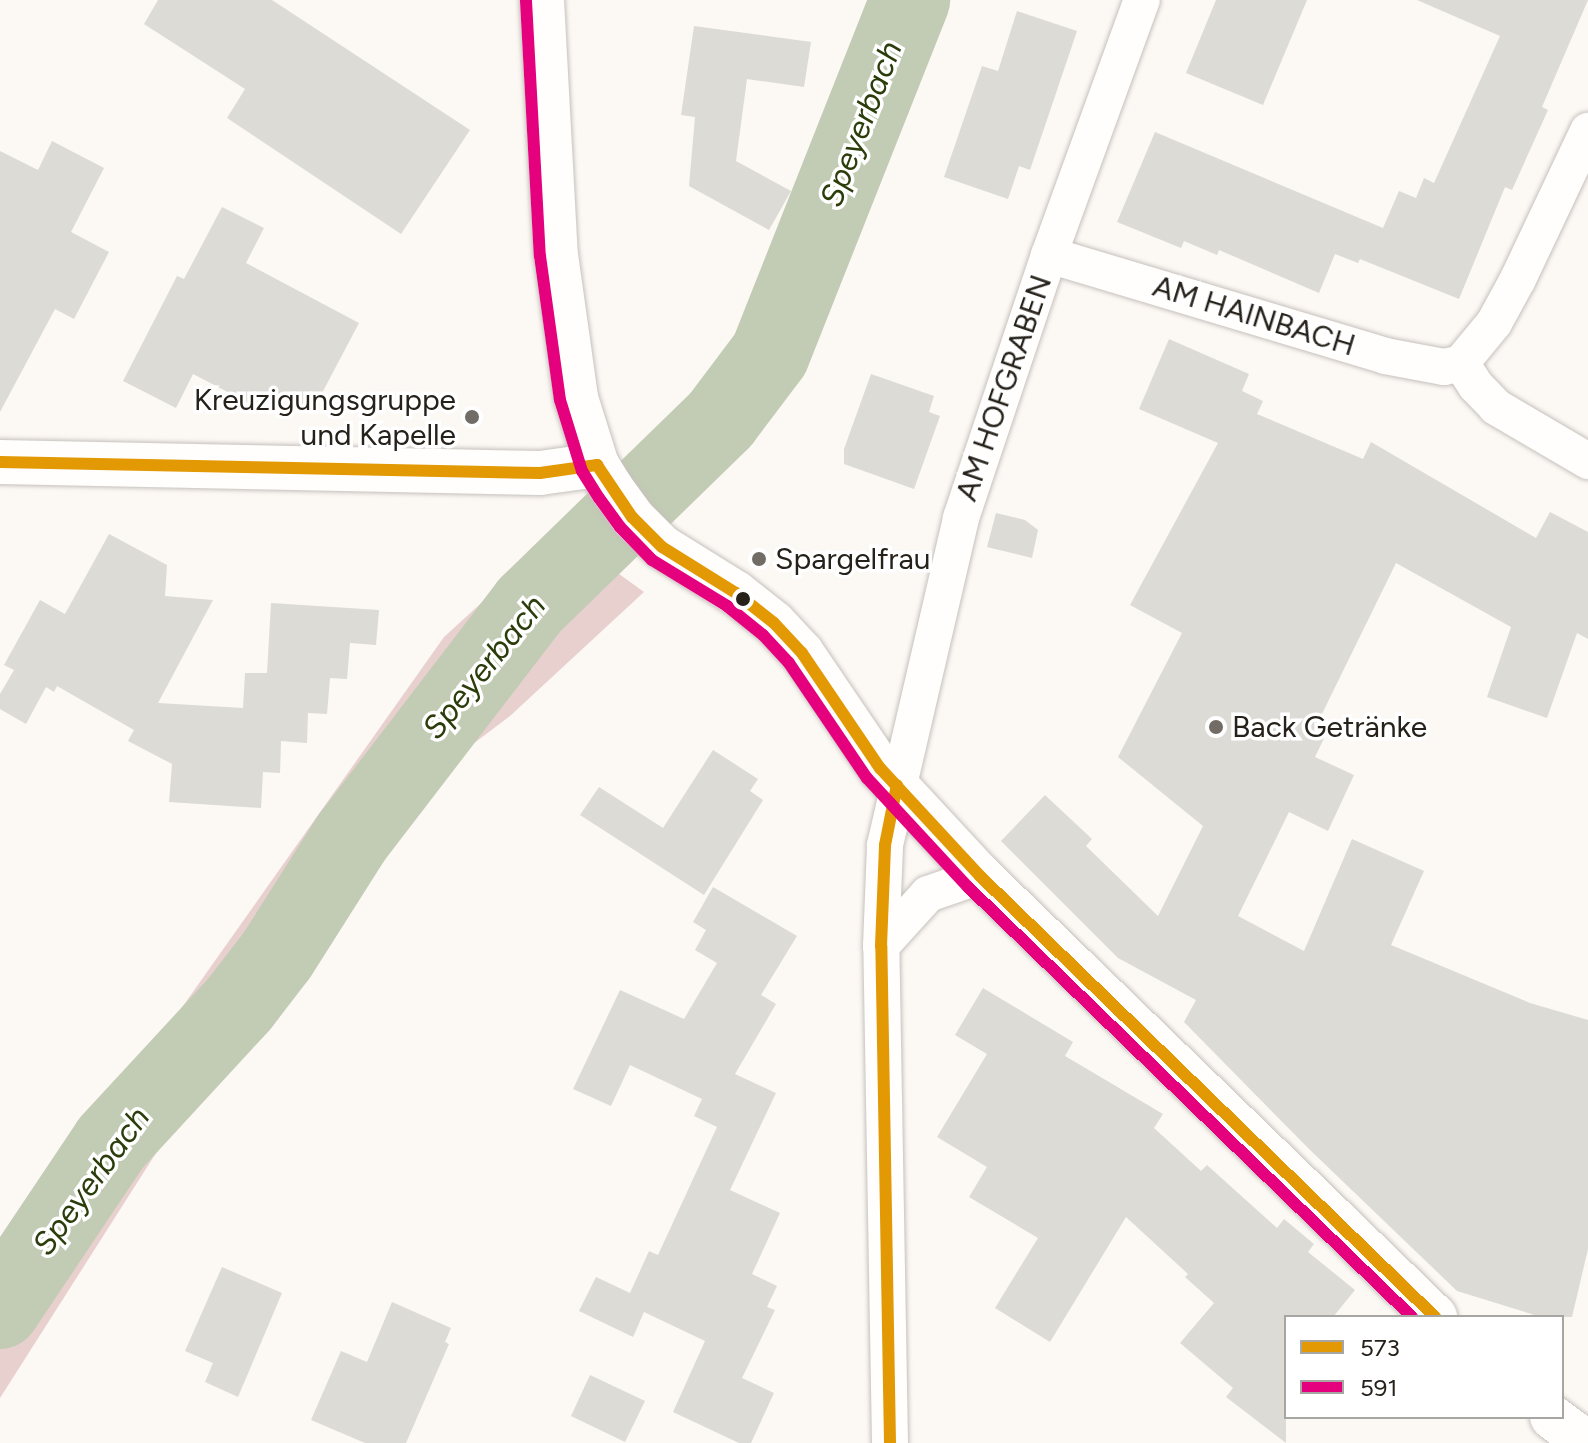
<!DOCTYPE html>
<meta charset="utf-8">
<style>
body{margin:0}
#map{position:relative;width:1588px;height:1443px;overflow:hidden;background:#fcf8f4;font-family:Figtree,sans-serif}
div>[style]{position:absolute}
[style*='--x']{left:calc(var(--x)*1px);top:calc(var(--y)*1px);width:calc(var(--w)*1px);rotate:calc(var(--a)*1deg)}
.forest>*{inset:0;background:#e8d0cf}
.river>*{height:80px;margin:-40px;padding:0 40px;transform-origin:40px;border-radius:40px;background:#c2cbb4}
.building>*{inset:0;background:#dddbd5}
.roads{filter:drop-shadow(0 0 2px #c6c1bc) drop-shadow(0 0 2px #c6c1bc)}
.street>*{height:36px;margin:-18px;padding:0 18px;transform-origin:18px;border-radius:18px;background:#fffefd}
.secondary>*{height:44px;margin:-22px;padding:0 22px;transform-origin:22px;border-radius:22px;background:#fffefd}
.bus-1>*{height:12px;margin:-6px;padding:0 6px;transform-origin:6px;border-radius:6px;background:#e29903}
.bus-2>*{height:12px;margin:-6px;padding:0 6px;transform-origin:6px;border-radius:6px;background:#e5007d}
.dots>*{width:22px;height:22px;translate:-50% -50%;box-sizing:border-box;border:4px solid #fff;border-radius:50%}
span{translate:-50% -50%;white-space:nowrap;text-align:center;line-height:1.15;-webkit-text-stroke:7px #fff;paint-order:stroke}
.street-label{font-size:30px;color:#26211a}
.poi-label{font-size:30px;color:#26211a}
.right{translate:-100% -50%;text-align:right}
.left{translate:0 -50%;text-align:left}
.water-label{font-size:32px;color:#2b3d0b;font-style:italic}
.legend{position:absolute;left:1284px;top:1315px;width:280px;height:104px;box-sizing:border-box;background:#fff;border:2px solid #a8a6a3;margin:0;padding:10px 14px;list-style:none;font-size:24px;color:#26211a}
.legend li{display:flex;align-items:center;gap:16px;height:40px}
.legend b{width:40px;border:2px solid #a8a6a3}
</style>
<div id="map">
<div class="forest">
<div style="clip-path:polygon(568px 537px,644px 592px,510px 716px,428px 778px,364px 865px,285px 995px,186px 1106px,0 1398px,0 1257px,120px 1095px,444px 637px,514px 573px)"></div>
</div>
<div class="river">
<div style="--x:0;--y:1309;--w:200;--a:-56.2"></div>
<div style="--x:111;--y:1143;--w:190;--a:-47.3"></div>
<div style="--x:240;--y:1003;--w:61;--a:-52.4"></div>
<div style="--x:277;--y:955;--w:140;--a:-57.6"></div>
<div style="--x:352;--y:837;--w:291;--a:-52.5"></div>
<div style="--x:529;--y:606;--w:268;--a:-44.2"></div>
<div style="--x:721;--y:419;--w:81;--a:-53"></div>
<div style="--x:770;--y:354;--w:381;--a:-68.4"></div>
</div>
<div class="building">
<div style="clip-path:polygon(158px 0,272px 0,470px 130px,401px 234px,227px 118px,245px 89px,144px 24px)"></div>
<div style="clip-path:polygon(1216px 0,1307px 0,1263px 105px,1186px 73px)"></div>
<div style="clip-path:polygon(1417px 0,1588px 0,1542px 107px,1548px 110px,1512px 190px,1505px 187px,1459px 299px,1360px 259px,1358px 263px,1335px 254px,1319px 293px,1219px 250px,1217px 255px,1184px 241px,1181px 248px,1117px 222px,1155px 132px,1383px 228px,1399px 191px,1416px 198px,1424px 178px,1434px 183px,1500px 36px)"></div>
<div style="clip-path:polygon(1017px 11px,1077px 31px,1030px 170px,1019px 166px,1008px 199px,944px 177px,982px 66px,998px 71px)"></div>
<div style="clip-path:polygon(694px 26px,811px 42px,804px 87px,747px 79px,736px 161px,791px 191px,769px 230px,689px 186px,695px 117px,681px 115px)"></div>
<div style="clip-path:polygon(52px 141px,104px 168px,71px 232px,109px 252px,74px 319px,55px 309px,0 412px,0 151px,38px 170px)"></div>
<div style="clip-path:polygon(222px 207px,264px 228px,246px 263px,359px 323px,312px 412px,272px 392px,262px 410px,193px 374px,176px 408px,123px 381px,177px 276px,184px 279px)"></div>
<div style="clip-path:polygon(1169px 339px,1249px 374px,1242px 391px,1263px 401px,1257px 414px,1363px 459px,1371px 442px,1536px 538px,1550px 512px,1588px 532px,1588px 639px,1577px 633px,1547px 718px,1487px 697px,1511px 627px,1396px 563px,1317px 724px,1328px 730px,1315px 757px,1354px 775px,1328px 831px,1289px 812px,1238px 916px,1304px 951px,1352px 839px,1424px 871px,1391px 945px,1530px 1003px,1588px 1020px,1588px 1249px,1572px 1317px,1541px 1317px,1457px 1291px,1308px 1148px,1184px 1022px,1196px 1000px,1118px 958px,1001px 841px,1045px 795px,1092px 839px,1086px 846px,1158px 916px,1203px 826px,1118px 757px,1182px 633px,1130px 605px,1218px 443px,1139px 409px)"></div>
<div style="clip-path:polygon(871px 374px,934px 396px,929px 412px,940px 416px,914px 489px,844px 464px,844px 449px)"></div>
<div style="clip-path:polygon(996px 513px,1025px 520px,1038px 530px,1032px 558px,987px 547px)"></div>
<div style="clip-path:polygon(109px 534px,167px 565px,165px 596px,213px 600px,158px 703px,243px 708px,245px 673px,267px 673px,271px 603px,379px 610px,376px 645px,350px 643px,347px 679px,330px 678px,327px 714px,308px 713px,307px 743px,281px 741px,280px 773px,263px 772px,261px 808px,169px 802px,172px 764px,128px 741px,134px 730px,57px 686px,54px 692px,46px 687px,26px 724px,0 709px,0 694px,14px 670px,4px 665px,40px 600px,65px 614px)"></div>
<div style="clip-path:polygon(713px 750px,758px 779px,750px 791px,763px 800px,704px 895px,580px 815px,599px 787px,663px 828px)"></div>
<div style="clip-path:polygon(713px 887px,797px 936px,761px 995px,776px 1004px,735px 1074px,776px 1093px,730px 1190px,780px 1213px,752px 1274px,777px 1286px,767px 1307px,775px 1310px,742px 1378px,774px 1393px,751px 1443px,739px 1443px,673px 1412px,705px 1341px,644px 1312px,633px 1337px,579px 1311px,596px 1277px,630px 1293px,649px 1251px,658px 1255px,717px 1127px,694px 1116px,702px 1099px,630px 1065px,611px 1106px,573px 1089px,620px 990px,684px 1019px,717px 963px,695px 950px,706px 930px,693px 922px)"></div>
<div style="clip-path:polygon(983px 988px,1073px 1042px,1065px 1056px,1163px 1114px,1154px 1128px,1201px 1171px,1207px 1165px,1277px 1228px,1284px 1219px,1314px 1244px,1308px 1252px,1355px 1290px,1333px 1317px,1286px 1317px,1286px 1443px,1226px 1397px,1233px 1388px,1180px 1343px,1214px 1303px,1185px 1277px,1188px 1274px,1126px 1217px,1050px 1342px,995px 1308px,1038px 1238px,969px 1197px,987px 1167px,937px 1137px,987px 1054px,955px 1035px)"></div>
<div style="clip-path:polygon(222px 1267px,282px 1293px,238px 1397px,205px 1382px,213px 1363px,185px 1351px)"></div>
<div style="clip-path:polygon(392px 1302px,451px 1328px,445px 1342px,449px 1344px,406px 1443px,365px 1443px,311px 1420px,341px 1351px,367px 1362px)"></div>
<div style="clip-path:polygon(590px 1375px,645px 1401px,625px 1442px,571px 1416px)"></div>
</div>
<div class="roads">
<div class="street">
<div style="--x:1049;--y:255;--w:351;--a:16.7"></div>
<div style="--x:1385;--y:356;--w:60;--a:10.6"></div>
<div style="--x:1444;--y:367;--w:17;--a:-13"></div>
<div style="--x:1461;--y:363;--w:52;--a:-50.5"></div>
<div style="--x:1494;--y:323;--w:50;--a:-61.4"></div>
<div style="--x:1518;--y:279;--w:164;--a:-64.7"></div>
<div style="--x:1461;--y:363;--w:27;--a:57"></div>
<div style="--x:1476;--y:386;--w:29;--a:46"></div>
<div style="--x:1496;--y:407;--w:107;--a:30.4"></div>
<div style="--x:881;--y:946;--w:70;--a:-47.9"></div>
<div style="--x:928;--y:894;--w:55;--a:-19.1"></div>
<div style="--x:890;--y:1443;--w:497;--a:-91"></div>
<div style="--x:881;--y:946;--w:101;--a:-87.7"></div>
<div style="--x:885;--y:845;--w:336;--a:-76.9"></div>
<div style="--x:961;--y:518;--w:277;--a:-71.5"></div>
<div style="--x:1049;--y:255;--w:271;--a:-70"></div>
</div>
<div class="secondary">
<div style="--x:542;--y:0;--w:255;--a:86.9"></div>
<div style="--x:556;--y:255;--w:144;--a:82"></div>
<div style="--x:576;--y:398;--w:70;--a:72.6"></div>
<div style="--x:597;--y:465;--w:28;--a:58"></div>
<div style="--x:612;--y:489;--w:34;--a:54"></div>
<div style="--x:632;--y:517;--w:42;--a:45"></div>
<div style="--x:662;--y:547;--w:87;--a:31.9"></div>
<div style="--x:736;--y:593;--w:48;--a:38.3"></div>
<div style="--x:774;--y:623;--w:41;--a:47"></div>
<div style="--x:802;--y:653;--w:139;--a:55.9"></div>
<div style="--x:880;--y:768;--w:147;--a:47.2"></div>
<div style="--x:980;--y:876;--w:634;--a:44.1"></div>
<div style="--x:0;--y:462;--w:540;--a:1.17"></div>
<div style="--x:540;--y:473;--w:58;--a:-8"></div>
<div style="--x:1552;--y:1417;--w:44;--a:36.6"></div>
</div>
</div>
<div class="bus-1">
<div style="--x:0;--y:462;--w:540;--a:1.17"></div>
<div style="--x:540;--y:473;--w:58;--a:-8"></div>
<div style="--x:597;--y:465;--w:63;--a:56.1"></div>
<div style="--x:632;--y:517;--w:42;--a:45"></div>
<div style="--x:662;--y:547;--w:87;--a:31.9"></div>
<div style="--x:736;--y:593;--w:48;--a:38.3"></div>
<div style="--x:774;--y:623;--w:41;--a:47"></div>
<div style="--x:802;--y:653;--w:139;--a:55.9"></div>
<div style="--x:880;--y:768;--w:147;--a:47.2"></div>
<div style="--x:980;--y:876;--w:634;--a:44.1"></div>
<div style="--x:890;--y:1443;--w:497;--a:-91"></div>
<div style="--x:881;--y:946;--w:101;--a:-87.7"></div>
<div style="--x:885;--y:845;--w:61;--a:-78.7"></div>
</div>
<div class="bus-2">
<div style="--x:526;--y:1;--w:255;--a:86.9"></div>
<div style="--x:540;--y:256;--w:145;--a:82.1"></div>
<div style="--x:560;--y:400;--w:74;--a:72.8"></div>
<div style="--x:582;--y:471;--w:32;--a:58"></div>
<div style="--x:599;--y:498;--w:36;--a:54"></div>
<div style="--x:620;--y:527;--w:46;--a:45.9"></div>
<div style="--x:652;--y:560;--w:88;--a:31.5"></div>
<div style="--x:727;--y:606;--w:46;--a:38.9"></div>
<div style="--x:763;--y:635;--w:38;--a:47"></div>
<div style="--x:789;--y:663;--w:139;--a:55.9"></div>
<div style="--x:867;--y:778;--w:149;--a:47.2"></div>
<div style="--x:968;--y:887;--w:618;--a:44.08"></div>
</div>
<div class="dots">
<div style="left:472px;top:417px;background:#716c66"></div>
<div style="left:759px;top:559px;background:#716c66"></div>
<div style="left:743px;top:599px;background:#26211a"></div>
<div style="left:1216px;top:727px;background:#716c66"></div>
</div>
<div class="street-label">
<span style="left:1254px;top:316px;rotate:17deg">AM HAINBACH</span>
<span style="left:1004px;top:388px;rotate:-71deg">AM HOFGRABEN</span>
</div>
<div class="poi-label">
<span class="right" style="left:456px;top:417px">Kreuzigungsgruppe<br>und Kapelle</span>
<span class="left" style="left:775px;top:559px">Spargelfrau</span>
<span class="left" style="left:1232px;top:727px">Back Getränke</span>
</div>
<div class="water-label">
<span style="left:861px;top:124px;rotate:-69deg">Speyerbach</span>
<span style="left:484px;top:667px;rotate:-51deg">Speyerbach</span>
<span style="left:91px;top:1181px;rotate:-54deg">Speyerbach</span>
</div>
<ul class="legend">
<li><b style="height:10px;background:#e29903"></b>573</li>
<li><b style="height:10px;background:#e5007d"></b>591</li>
</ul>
</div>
